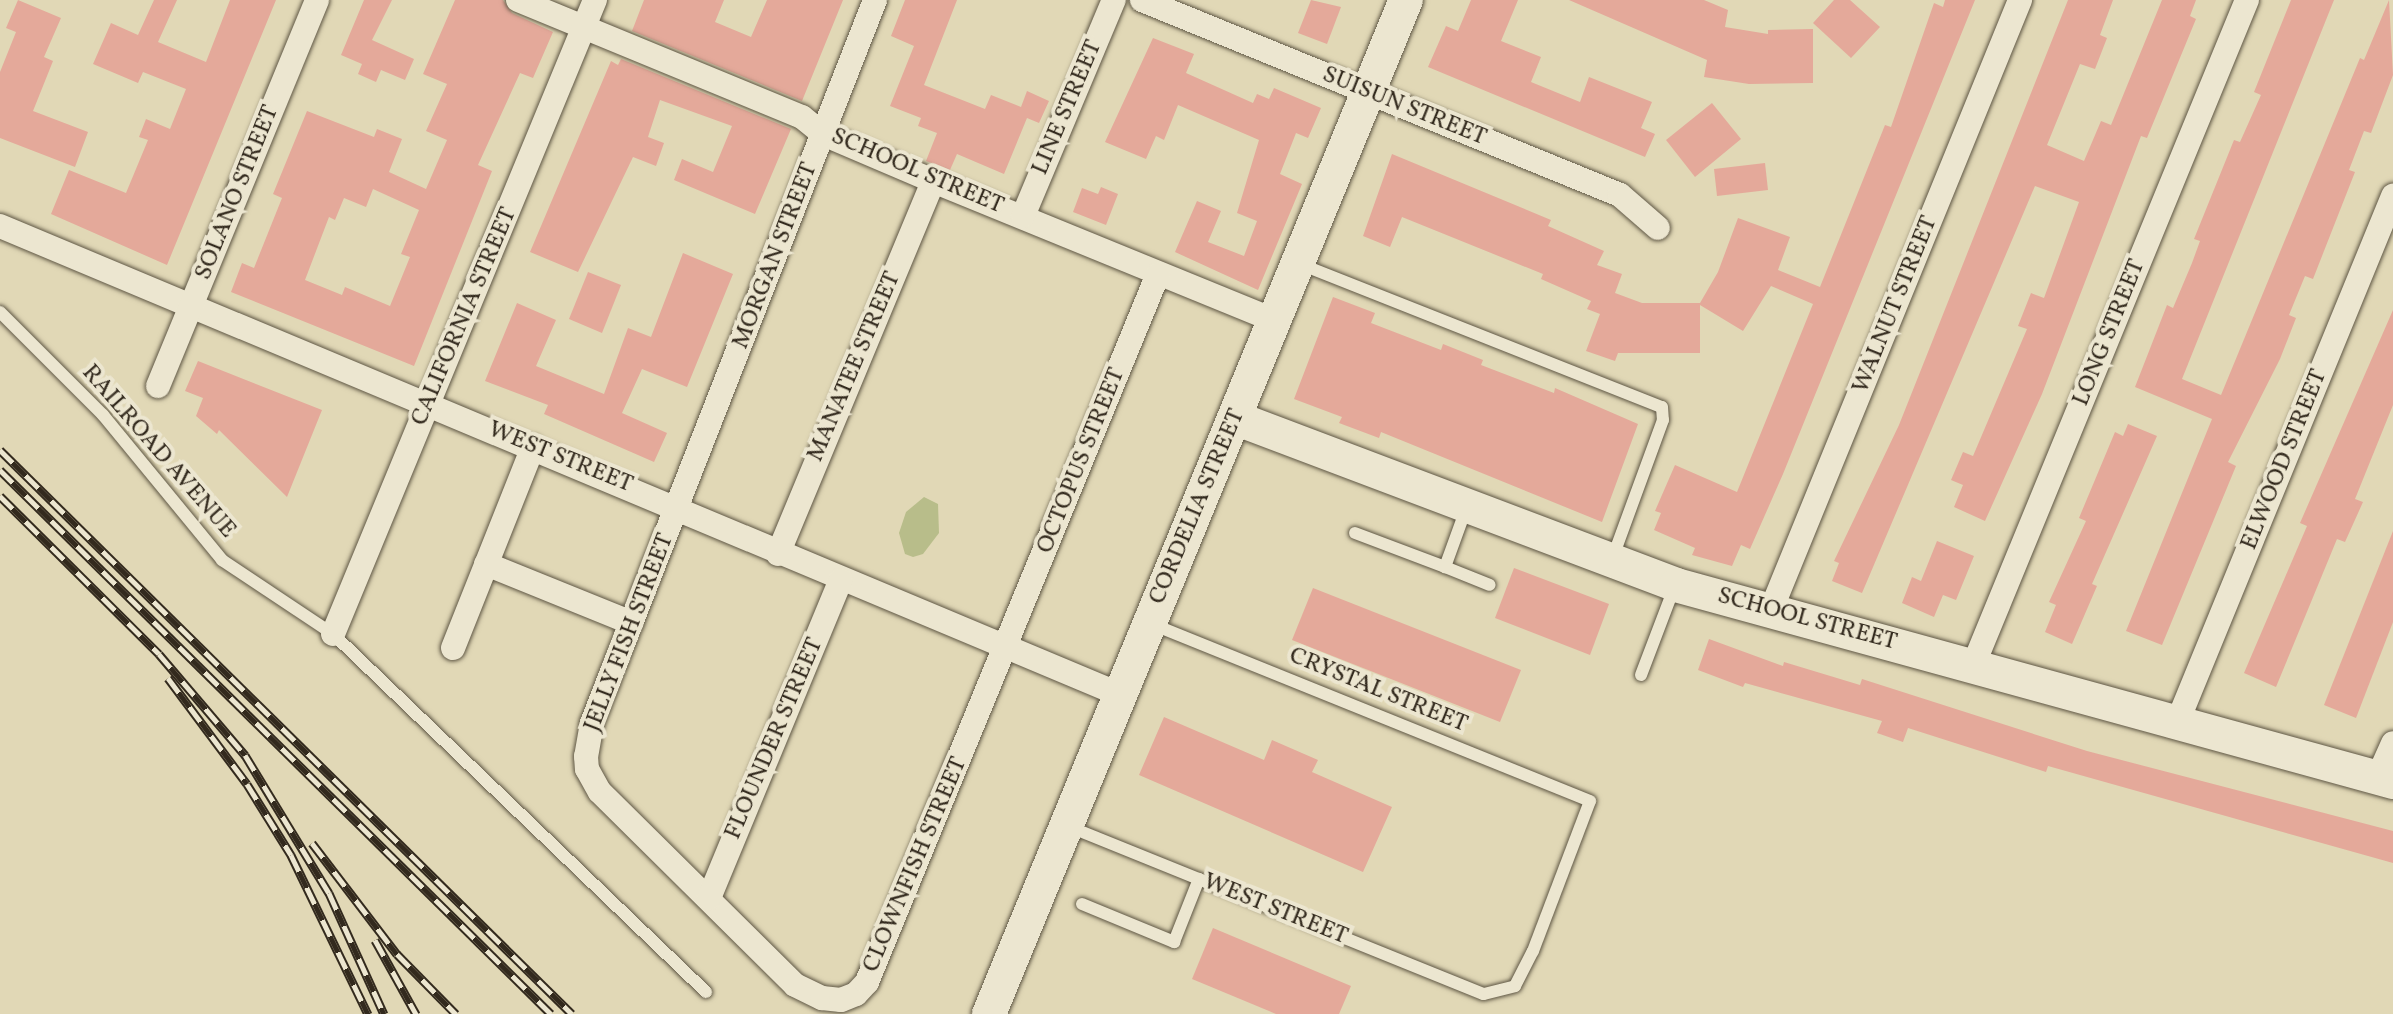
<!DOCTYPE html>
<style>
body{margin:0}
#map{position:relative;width:2393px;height:1014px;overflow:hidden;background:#e1d8b6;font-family:Vollkorn,serif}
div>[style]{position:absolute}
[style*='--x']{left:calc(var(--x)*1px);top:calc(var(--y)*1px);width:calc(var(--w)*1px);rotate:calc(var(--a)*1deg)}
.green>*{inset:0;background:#b8bd8a}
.building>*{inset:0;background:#e4a99a}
.roads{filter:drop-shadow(0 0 2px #5e5644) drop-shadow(0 0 2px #5e5644)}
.lane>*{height:12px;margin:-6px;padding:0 6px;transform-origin:6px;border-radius:6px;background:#ece6d0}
.street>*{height:24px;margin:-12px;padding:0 12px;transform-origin:12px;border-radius:12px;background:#ece6d0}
.secondary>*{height:34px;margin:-17px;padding:0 17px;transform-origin:17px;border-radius:17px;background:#ece6d0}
.rail>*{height:9px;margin-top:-4.5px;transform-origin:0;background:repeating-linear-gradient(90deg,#ece6d0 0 18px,#332a1e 0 36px);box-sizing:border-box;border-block:2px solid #332a1e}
span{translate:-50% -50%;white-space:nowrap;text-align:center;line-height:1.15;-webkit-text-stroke:8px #ece6d0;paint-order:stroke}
.street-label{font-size:24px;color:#332a1e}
</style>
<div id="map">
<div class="green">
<div style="clip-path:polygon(924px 497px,938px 504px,939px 533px,923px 554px,913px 557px,905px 554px,899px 533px,906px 512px)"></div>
</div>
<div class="building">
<div style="clip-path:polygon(18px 0,61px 18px,44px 57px,53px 61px,33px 111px,88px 132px,75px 167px,0 138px,0 72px,16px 32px,6px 28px)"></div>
<div style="clip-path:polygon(154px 0,177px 0,158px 42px,206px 62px,230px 0,276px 0,167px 265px,51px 214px,69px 170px,126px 193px,148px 140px,139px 137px,146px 119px,170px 129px,186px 89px,143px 72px,138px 83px,93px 64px,111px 23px,138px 35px)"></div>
<div style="clip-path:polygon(364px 0,392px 0,372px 40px,414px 59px,405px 80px,381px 70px,376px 82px,358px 74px,362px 64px,341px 55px)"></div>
<div style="clip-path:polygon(evenodd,455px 0,503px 0,512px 13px,553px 32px,533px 78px,520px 73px,478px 165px,492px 171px,414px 366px,231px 292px,242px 263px,254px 268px,282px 198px,273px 194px,307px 111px,374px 137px,377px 129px,402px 139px,389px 172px,426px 189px,447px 140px,426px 131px,447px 84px,423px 74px,455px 0,373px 189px,419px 210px,401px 254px,410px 257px,390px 306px,345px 287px,342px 295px,305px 280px,329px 217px,335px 220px,344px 198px,366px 207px,373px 189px)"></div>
<div style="clip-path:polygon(644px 0,724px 0,715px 22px,751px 37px,767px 0,843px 0,802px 101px,632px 31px)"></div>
<div style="clip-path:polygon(905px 0,957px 0,924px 85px,985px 109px,991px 95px,1021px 107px,1027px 91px,1049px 101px,1039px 123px,1027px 118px,1004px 174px,957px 154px,950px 170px,926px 161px,937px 133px,918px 126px,921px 118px,890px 106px,914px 46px,891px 36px)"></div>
<div style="clip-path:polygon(1311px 0,1341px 7px,1327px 44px,1298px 33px)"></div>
<div style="clip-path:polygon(1471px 0,1518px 0,1501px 41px,1541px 57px,1531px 82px,1580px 102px,1589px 77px,1652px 102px,1641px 128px,1655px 134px,1645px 157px,1428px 67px,1446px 26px,1458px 31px)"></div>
<div style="clip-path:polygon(1569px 0,1704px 0,1728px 10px,1725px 27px,1768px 34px,1768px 30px,1813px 29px,1813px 83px,1749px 84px,1704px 77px,1707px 60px)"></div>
<div style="clip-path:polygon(1834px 0,1850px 0,1880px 27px,1851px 58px,1813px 23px)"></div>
<div style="clip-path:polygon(1945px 0,1975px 0,1783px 474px,1750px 549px,1741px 545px,1732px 566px,1692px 555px,1695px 548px,1654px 530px,1661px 513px,1655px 511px,1675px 465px,1737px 492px,1813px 304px,1771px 286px,1743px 331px,1700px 305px,1700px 353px,1618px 353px,1615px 361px,1586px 351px,1600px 314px,1587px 309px,1591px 301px,1541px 279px,1543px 274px,1402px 217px,1390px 247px,1363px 236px,1392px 154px,1551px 220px,1548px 226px,1604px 251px,1597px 265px,1622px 274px,1615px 293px,1642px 303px,1700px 303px,1718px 272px,1738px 218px,1790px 237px,1778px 270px,1820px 287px,1885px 125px,1891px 127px,1934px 3px,1943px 7px)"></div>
<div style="clip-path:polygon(2068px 0,2113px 0,2100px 35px,2107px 38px,2095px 69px,2080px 64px,2047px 145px,2084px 161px,2101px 121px,2111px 125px,2162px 0,2196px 0,2190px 16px,2196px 19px,2147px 138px,2141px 136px,2042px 394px,1985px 521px,1954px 507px,1963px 485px,1951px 480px,1963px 452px,1973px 456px,2027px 329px,2018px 326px,2031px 293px,2044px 298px,2079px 202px,2035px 186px,1862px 593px,1832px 581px,1839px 563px,1834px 561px,1899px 425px)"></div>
<div style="clip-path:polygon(2291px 0,2334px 0,2182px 379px,2221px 395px,2360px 58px,2364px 60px,2389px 0,2393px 75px,2371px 133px,2364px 131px,2349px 170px,2355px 172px,2313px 279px,2305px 276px,2289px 315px,2296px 318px,2280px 359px,2228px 462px,2236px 466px,2162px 645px,2126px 631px,2212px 419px,2135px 387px,2167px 305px,2173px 308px,2192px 263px,2200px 241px,2194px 239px,2234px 140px,2240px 142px,2261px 95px,2254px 92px)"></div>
<div style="clip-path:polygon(1153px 38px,1194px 54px,1186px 73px,1253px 103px,1257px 94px,1269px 99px,1274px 88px,1321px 108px,1308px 138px,1296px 133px,1280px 174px,1302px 184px,1258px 290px,1175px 252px,1197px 201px,1221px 211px,1208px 242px,1244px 256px,1257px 221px,1237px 213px,1259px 140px,1178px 105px,1164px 140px,1156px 136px,1146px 159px,1105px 142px)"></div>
<div style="clip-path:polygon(621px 59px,791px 129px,755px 214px,674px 180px,682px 159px,713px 172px,732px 126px,660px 100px,648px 137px,664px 143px,656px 166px,633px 157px,578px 272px,530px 252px,611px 61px,618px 65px)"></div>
<div style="clip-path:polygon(1712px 103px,1741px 139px,1695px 177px,1666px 140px)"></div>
<div style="clip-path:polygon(1765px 163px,1768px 190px,1717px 196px,1714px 169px)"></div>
<div style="clip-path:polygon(1101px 187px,1118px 194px,1106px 225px,1073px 212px,1082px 188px,1098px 194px)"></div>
<div style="clip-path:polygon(683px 253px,733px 274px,687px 387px,642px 369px,622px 413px,667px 433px,654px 462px,544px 414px,548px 405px,485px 381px,517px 303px,556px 320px,536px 366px,604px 394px,628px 328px,651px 337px)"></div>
<div style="clip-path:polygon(588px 272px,621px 285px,602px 333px,569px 319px)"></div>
<div style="clip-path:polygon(1333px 297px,1375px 313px,1371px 323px,1441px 350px,1443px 344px,1483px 360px,1481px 365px,1554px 393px,1555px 388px,1638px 424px,1602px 522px,1381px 432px,1379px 438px,1339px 423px,1342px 417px,1294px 399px)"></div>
<div style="clip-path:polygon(2393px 310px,2393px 405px,2355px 499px,2363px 502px,2345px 542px,2337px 539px,2276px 687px,2244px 673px,2307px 526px,2300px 523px)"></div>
<div style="clip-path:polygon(198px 361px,322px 410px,287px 497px,219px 430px,217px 434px,196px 416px,203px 398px,185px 391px)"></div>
<div style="clip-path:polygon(2128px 424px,2157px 436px,2092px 584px,2097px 586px,2072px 644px,2045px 632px,2056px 605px,2049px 602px,2086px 521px,2079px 518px,2115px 432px,2123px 436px)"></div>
<div style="clip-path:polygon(2393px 531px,2393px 622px,2356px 718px,2324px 705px)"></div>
<div style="clip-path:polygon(1937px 541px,1974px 556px,1956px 600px,1943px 595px,1934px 617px,1902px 603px,1912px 577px,1921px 581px)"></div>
<div style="clip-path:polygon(1514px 568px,1609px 604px,1590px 655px,1495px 618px)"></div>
<div style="clip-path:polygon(1313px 588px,1521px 670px,1500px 722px,1292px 640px)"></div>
<div style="clip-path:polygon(1709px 639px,1783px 666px,1784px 662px,1860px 685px,1862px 679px,2087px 751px,2393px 831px,2393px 863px,2048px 766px,2046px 772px,1908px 728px,1903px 742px,1877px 733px,1882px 721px,1745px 683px,1743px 687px,1698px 670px)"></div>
<div style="clip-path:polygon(1164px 717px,1264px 760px,1272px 740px,1318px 760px,1312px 772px,1392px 807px,1363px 872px,1139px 775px)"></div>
<div style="clip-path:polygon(1213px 928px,1351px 986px,1339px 1014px,1276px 1014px,1192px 979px)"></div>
</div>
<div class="roads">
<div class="lane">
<div style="--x:1300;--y:264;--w:389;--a:21.6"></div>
<div style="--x:1662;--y:407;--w:13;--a:86"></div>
<div style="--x:1663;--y:420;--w:146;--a:110.1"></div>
<div style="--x:0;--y:312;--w:146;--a:45"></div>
<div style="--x:103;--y:415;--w:188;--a:50.6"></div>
<div style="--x:222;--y:560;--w:133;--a:33.7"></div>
<div style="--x:333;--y:634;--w:517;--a:43.82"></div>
<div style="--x:1466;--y:509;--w:62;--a:109.9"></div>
<div style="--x:1445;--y:567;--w:48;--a:21.8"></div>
<div style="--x:1355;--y:533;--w:96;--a:20.7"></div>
<div style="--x:1641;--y:675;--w:93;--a:-69.2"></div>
<div style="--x:1070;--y:827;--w:446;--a:22"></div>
<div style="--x:1484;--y:994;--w:32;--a:-14"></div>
<div style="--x:1515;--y:986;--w:39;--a:-63"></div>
<div style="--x:1533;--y:951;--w:160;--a:-69.2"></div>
<div style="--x:1590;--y:801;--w:471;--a:-158"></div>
<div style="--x:1082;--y:904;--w:100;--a:22.4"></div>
<div style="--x:1174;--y:942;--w:68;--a:-68.4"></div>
</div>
<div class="street">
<div style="--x:518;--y:0;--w:307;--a:22.4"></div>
<div style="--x:802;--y:117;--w:27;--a:39"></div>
<div style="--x:823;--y:134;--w:120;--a:23.1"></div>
<div style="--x:933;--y:181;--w:370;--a:22.2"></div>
<div style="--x:875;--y:0;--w:776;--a:111.38"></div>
<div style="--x:592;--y:723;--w:34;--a:100"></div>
<div style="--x:586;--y:756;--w:13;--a:86"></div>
<div style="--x:587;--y:769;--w:26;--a:61"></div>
<div style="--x:600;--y:792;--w:274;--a:44.7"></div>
<div style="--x:795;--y:985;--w:30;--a:26"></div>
<div style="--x:822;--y:998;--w:19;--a:6"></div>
<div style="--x:841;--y:1000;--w:16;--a:-22"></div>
<div style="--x:856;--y:994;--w:16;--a:-47"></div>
<div style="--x:867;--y:982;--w:765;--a:-67.66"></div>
<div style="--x:1142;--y:0;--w:516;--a:22.19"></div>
<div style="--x:1620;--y:195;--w:50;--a:41"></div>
<div style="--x:1023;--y:216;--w:234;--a:-67.2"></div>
<div style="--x:0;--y:226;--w:1213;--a:22.7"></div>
<div style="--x:158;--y:386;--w:417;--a:-67.6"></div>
<div style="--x:778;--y:554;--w:404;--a:-67.4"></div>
<div style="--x:486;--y:564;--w:157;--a:22"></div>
<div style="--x:1771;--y:610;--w:659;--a:-67.79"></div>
<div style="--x:333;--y:634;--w:686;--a:-67.55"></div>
<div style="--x:453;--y:648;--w:216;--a:-68.3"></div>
<div style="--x:1973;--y:666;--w:720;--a:-67.64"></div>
<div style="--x:2177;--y:723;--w:570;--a:-67.71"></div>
<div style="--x:2378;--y:777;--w:37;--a:-66"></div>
<div style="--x:709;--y:898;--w:344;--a:-67.5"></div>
</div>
<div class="secondary">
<div style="--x:1235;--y:418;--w:472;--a:20.7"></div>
<div style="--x:1676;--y:585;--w:744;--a:15.36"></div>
<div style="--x:989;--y:1014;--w:1096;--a:-67.65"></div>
</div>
</div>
<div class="rail">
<div style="--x:0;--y:450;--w:803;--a:44.6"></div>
<div style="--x:0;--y:470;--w:774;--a:44.63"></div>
<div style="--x:0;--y:496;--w:224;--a:44.8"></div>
<div style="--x:159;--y:654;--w:133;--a:49.6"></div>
<div style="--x:245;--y:755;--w:162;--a:58.7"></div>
<div style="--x:329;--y:893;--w:133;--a:65.6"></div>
<div style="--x:168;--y:678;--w:132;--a:53.3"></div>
<div style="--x:247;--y:784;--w:84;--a:58.2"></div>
<div style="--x:291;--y:855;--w:177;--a:64.2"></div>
<div style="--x:312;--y:843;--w:140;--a:52.6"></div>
<div style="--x:397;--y:954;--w:84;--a:45.5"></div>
<div style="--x:375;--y:940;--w:85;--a:61"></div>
</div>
<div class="street-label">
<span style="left:1404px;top:107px;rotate:22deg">SUISUN STREET</span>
<span style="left:1068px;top:108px;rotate:-67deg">LINE STREET</span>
<span style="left:917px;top:172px;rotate:23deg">SCHOOL STREET</span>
<span style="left:238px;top:193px;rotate:-68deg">SOLANO STREET</span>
<span style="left:776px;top:256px;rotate:-69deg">MORGAN STREET</span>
<span style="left:1896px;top:305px;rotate:-68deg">WALNUT STREET</span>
<span style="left:465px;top:317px;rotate:-67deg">CALIFORNIA STREET</span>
<span style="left:2110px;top:333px;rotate:-68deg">LONG STREET</span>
<span style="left:855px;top:367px;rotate:-67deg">MANATEE STREET</span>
<span style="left:158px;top:452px;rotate:49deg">RAILROAD AVENUE</span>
<span style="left:560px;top:458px;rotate:22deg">WEST STREET</span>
<span style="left:2285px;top:460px;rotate:-68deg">ELWOOD STREET</span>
<span style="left:1082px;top:461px;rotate:-68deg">OCTOPUS STREET</span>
<span style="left:1198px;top:507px;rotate:-67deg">CORDELIA STREET</span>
<span style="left:1807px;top:620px;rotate:15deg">SCHOOL STREET</span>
<span style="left:630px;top:633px;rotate:-69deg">JELLY FISH STREET</span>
<span style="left:1378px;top:691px;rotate:22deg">CRYSTAL STREET</span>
<span style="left:775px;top:739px;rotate:-67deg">FLOUNDER STREET</span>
<span style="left:916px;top:865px;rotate:-67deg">CLOWNFISH STREET</span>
<span style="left:1275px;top:910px;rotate:22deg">WEST STREET</span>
</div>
</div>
